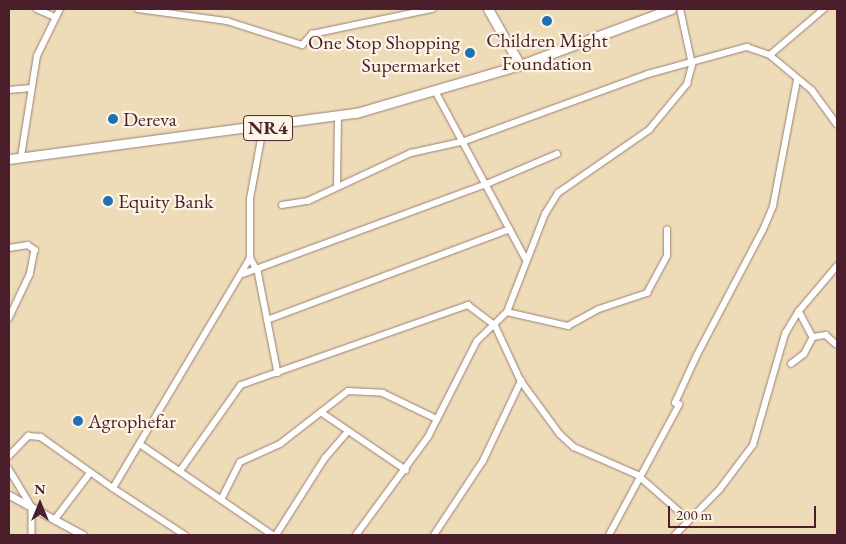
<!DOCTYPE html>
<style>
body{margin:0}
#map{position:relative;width:846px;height:544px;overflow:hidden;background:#eedcb9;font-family:"EB Garamond",serif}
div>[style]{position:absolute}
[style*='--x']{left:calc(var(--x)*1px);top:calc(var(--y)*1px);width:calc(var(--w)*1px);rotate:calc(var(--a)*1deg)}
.roads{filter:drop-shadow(0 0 1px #9c7e72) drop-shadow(0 0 1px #9c7e72)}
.minor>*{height:5.5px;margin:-2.75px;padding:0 2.75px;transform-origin:2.75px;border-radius:2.75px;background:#fff}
.tertiary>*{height:7px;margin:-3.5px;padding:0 3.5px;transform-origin:3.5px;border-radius:3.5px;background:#fff}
.trunk>*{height:9px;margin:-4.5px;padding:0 4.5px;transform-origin:4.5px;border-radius:4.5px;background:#fff}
.dots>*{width:14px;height:14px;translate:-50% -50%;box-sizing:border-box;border:2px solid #fcf5e5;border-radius:50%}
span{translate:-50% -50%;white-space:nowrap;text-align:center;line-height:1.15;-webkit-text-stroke:4.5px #fcf5e5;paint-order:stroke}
.shield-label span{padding:1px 4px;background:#fcf5e5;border:1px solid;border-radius:4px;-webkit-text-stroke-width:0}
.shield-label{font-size:19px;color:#4a1f2b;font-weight:700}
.poi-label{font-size:20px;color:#4a1f2b}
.right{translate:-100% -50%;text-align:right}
.left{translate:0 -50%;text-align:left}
.frame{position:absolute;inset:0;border:10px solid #4a1f2b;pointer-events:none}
.north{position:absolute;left:15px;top:479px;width:50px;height:50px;-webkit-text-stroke:4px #fcf5e5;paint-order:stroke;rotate:0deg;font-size:14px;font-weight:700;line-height:20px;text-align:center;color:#4a1f2b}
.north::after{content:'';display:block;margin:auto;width:18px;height:22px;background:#4a1f2b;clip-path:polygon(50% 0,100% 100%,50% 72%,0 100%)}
.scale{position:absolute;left:668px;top:506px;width:148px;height:22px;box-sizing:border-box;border:2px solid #4a1f2b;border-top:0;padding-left:6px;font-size:15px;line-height:18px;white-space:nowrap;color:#4a1f2b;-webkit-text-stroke:4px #fcf5e5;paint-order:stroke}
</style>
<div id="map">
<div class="roads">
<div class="minor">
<div style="--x:37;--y:9;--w:20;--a:24"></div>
<div style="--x:138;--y:9;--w:90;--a:7.7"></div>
<div style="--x:227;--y:21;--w:79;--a:17.7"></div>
<div style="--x:302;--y:45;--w:15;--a:-48"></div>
<div style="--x:312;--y:34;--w:123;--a:-11.8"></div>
<div style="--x:770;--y:55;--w:71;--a:-40.4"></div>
<div style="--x:9;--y:90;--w:22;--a:-5"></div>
<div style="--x:436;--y:92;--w:190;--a:61.7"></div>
<div style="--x:21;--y:157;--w:102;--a:-81"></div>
<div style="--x:37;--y:56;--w:52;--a:-63.9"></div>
<div style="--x:337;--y:187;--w:70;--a:-89.2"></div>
<div style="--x:282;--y:205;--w:26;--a:-9"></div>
<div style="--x:308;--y:201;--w:114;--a:-25"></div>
<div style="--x:411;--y:153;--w:55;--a:-12.5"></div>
<div style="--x:465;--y:141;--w:195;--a:-20.1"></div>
<div style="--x:648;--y:74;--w:103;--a:-15.3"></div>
<div style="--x:747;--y:47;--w:24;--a:19"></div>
<div style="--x:770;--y:55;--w:55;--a:39.8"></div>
<div style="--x:812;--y:90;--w:42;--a:53.7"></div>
<div style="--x:9;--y:248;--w:19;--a:-9"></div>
<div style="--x:28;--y:245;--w:9;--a:36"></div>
<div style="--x:35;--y:250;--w:25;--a:101"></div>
<div style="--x:30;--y:275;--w:49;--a:115.5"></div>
<div style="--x:250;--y:258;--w:15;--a:58"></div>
<div style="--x:258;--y:271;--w:104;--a:78.9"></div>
<div style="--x:243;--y:274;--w:262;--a:-20.3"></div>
<div style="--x:489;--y:183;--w:74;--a:-23.1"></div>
<div style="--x:799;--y:311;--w:30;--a:62"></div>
<div style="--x:507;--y:312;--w:63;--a:12.9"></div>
<div style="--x:568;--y:326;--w:35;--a:-29"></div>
<div style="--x:599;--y:309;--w:51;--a:-18.4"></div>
<div style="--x:647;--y:293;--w:42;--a:-61.6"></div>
<div style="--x:667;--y:256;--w:26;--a:-90"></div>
<div style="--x:267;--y:320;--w:259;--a:-20.5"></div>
<div style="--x:791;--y:364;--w:16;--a:-38"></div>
<div style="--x:804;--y:354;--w:19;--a:-62"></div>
<div style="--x:813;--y:337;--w:13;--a:-9"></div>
<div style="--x:826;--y:335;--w:13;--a:42"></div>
<div style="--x:321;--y:412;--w:103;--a:34.3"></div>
<div style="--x:140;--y:444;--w:161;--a:34.4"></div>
<div style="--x:9;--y:456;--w:28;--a:-46"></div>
<div style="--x:28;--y:436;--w:13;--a:4"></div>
<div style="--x:41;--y:437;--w:88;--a:35.3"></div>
<div style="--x:113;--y:488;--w:268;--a:-59.2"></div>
<div style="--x:250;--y:258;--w:59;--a:-90"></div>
<div style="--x:250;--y:199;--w:72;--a:-79.6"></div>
<div style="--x:9;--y:469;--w:44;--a:58.8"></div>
<div style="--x:32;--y:507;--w:28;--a:90"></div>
<div style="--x:180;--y:471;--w:105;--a:-54.7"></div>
<div style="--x:241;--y:385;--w:241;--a:-19.4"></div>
<div style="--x:468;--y:305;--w:34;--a:37"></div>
<div style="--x:495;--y:325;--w:62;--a:65.1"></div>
<div style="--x:521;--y:381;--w:66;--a:53.7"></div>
<div style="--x:560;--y:434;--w:19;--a:43"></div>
<div style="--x:574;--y:447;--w:70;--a:23.6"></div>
<div style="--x:638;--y:475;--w:68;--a:41.4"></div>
<div style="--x:113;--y:488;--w:86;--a:33.1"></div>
<div style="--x:221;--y:500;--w:42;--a:-63.4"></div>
<div style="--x:240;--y:462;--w:44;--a:-24.2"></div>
<div style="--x:280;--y:444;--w:86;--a:-37.9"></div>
<div style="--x:348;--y:391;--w:35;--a:3"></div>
<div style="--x:383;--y:393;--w:60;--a:25.7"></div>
<div style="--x:56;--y:518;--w:56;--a:-52.9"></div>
<div style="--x:276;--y:535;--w:91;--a:-57.5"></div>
<div style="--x:325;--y:458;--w:33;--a:-49"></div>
<div style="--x:356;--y:535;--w:122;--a:-53.7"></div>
<div style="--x:428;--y:437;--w:108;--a:-63"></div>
<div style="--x:477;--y:341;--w:42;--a:-44"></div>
<div style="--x:507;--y:312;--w:105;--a:-68.8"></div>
<div style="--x:545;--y:214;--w:25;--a:-58"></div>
<div style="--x:558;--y:193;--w:111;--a:-34.7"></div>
<div style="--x:649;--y:130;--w:60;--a:-50.4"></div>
<div style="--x:687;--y:84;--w:20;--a:-75"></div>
<div style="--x:692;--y:65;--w:57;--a:-102.1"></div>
<div style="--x:434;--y:535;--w:89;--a:-56.5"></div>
<div style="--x:483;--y:461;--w:89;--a:-64.6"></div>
<div style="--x:609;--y:535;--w:148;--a:-61.7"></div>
<div style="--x:679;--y:405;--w:4;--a:-153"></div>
<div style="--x:675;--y:403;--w:53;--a:-65.4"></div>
<div style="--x:697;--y:355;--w:141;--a:-62.2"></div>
<div style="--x:763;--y:230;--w:26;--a:-67"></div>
<div style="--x:773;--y:206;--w:128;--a:-79.2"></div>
<div style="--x:675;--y:535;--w:64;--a:-45.6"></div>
<div style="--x:720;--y:489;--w:55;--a:-53.1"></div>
<div style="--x:753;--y:445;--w:116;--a:-73.9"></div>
<div style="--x:785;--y:334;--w:27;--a:-59"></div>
<div style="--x:799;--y:311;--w:59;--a:-49.8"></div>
</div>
<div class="tertiary">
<div style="--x:9;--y:495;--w:84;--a:28.4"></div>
</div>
<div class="trunk">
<div style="--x:488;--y:9;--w:64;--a:60.3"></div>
<div style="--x:9;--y:159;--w:350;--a:-7.6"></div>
<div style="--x:356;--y:113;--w:171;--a:-16.3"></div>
<div style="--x:520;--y:65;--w:161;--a:-20.3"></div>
</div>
</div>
<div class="dots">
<div style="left:547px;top:21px;background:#1f6fb2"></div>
<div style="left:470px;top:53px;background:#1f6fb2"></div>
<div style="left:113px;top:119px;background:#1f6fb2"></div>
<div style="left:108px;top:201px;background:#1f6fb2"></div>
<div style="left:78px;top:421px;background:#1f6fb2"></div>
</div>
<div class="shield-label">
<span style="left:268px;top:128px">NR4</span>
</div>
<div class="poi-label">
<span style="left:547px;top:52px">Children Might<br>Foundation</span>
<span class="right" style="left:460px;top:54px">One Stop Shopping<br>Supermarket</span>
<span class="left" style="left:123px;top:119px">Dereva</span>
<span class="left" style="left:118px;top:201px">Equity Bank</span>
<span class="left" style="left:88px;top:421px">Agrophefar</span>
</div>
<div class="frame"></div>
<div class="north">N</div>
<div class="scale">200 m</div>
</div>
